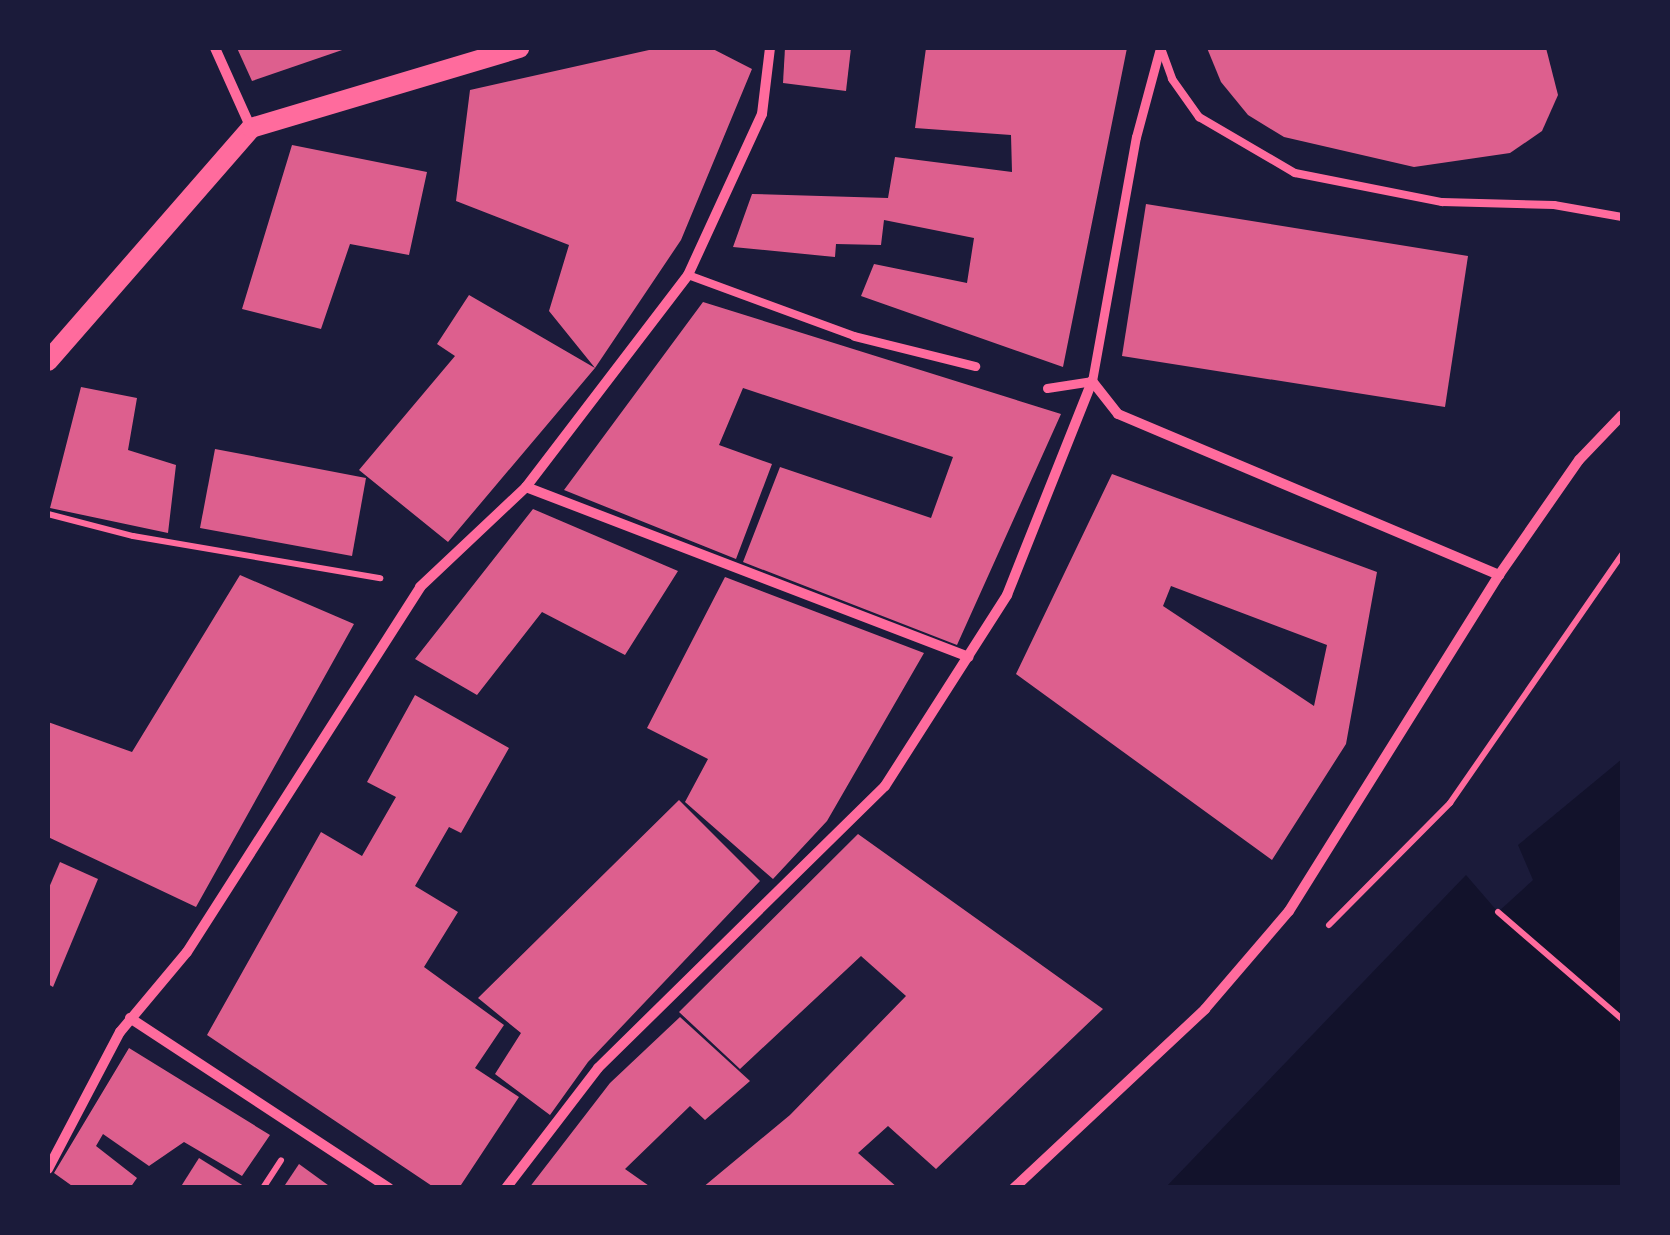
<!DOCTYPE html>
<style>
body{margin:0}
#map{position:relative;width:1670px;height:1235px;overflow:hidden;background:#1b1b3a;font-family:"PT Sans Narrow",sans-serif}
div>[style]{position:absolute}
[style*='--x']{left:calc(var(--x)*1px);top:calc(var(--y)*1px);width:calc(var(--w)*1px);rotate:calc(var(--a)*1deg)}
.water>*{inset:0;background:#12122b}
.building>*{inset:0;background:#dd5f8e}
.path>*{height:6px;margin:-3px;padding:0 3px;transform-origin:3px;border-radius:3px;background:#ff6b9d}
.service>*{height:8px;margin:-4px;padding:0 4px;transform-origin:4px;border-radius:4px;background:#ff6b9d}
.pedestrian>*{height:9px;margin:-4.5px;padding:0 4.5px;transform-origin:4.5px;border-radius:4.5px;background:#ff6b9d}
.minor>*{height:10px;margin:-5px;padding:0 5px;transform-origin:5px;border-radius:5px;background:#ff6b9d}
.secondary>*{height:20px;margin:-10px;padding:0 10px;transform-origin:10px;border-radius:10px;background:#ff6b9d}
span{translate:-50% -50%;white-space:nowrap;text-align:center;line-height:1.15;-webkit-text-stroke:9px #1b1b3a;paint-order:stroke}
.frame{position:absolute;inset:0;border:50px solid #1b1b3a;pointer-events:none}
</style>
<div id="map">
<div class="water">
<div style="clip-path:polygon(1622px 759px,1622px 1187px,1165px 1188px,1466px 875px,1498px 912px,1533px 880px,1518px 845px)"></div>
</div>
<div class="building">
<div style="clip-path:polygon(237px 48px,348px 48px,252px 81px)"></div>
<div style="clip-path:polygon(658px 48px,711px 48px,752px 69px,681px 240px,595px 368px,448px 542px,359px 470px,455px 356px,437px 344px,469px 295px,595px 368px,549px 311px,569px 245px,456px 201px,470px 90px)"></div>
<div style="clip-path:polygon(785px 48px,851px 48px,846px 91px,783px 83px)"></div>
<div style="clip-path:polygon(926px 48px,1127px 48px,1063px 367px,861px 296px,874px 264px,967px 283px,974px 238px,884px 220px,881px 245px,836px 244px,835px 257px,733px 247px,752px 194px,888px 198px,895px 157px,1012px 172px,1011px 135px,915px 128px)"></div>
<div style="clip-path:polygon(1207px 48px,1546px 48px,1558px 95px,1542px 131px,1510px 153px,1414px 167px,1284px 137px,1248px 115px,1221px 82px)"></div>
<div style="clip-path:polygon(292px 145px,427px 172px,409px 255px,350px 244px,321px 329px,242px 309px)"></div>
<div style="clip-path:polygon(1146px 204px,1468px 256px,1445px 407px,1122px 356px)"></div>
<div style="clip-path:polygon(703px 302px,1061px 414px,957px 645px,743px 562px,780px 467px,931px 518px,953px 457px,743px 388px,719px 445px,772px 464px,736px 559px,564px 490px)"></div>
<div style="clip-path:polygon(81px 387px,137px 398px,128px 450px,176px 465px,168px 533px,50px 508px)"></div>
<div style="clip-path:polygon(215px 449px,366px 478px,352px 556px,200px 528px)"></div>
<div style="clip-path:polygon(evenodd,1112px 474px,1377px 572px,1346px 744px,1272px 860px,1016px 674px,1112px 474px,1171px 586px,1327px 645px,1314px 706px,1163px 606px,1171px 586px)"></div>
<div style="clip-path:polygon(533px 509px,678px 571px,625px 655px,542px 612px,477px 695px,415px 659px)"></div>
<div style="clip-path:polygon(240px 575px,354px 624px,196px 907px,48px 837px,48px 722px,132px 752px)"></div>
<div style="clip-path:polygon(725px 577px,924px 653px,827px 821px,773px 879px,685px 802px,708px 759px,647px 728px)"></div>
<div style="clip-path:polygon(415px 695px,509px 748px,461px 833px,449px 827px,415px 886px,458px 912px,424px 967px,504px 1025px,475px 1068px,519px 1097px,459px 1188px,435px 1188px,207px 1035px,321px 832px,362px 856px,396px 797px,367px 782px)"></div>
<div style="clip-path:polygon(679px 800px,760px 881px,588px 1062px,550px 1115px,495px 1074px,521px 1033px,478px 998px)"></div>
<div style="clip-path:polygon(858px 834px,1103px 1009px,936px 1169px,888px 1126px,858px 1153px,898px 1188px,702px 1188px,790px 1115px,906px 996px,861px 956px,740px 1069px,679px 1012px)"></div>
<div style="clip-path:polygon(60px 862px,98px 879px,53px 987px,48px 984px,48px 890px)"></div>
<div style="clip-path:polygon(680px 1017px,750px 1081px,705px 1120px,690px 1106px,625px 1169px,652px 1188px,529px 1188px,610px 1083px)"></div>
<div style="clip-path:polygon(129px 1048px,270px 1135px,242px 1176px,184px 1142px,149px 1166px,103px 1134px,96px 1146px,137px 1178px,130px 1188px,75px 1188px,54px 1173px)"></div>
<div style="clip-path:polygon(199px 1158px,247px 1188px,180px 1188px)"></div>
<div style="clip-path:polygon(299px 1164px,332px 1188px,283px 1188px)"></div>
</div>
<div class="path">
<div style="--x:48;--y:514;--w:88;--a:14.5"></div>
<div style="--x:133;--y:536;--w:251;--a:9.7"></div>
<div style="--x:1498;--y:912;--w:164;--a:40.8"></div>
<div style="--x:1329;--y:925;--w:172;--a:-45.2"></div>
<div style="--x:1450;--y:803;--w:302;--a:-55.3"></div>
<div style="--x:263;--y:1188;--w:33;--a:-57"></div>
</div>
<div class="service">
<div style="--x:1161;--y:48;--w:33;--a:70"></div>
<div style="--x:1172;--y:79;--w:47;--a:54.6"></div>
<div style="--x:1199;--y:117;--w:111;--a:30.3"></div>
<div style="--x:1295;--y:173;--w:150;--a:11.2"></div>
<div style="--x:1442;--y:202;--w:112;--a:1.5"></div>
<div style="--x:1554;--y:205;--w:69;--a:10"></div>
<div style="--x:688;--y:275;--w:177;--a:20.2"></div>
</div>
<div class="pedestrian">
<div style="--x:854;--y:336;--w:125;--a:13.9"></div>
<div style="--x:1047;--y:388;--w:46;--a:-8.8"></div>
<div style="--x:1092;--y:381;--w:248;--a:-79.8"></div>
<div style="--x:1136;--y:137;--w:92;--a:-74.9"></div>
</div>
<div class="minor">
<div style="--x:215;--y:48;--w:88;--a:65.8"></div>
<div style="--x:526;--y:487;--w:474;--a:21"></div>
<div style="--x:130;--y:1018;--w:310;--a:33.3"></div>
<div style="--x:48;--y:1169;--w:155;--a:-62.3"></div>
<div style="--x:120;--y:1032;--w:104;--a:-50.1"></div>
<div style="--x:187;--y:952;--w:433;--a:-57.4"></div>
<div style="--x:420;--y:587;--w:146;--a:-43.3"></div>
<div style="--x:526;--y:487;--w:267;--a:-52.6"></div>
<div style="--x:688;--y:275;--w:177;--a:-65.3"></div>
<div style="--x:762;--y:114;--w:66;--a:-83.1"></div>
<div style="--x:506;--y:1188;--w:151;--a:-52.5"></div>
<div style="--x:598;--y:1068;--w:402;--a:-44.5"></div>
<div style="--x:885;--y:786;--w:227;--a:-57.4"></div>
<div style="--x:1007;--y:595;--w:230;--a:-68.3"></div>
<div style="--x:1092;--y:381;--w:42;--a:51.8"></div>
<div style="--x:1118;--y:414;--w:414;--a:22.9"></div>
<div style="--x:1014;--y:1188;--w:262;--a:-43.1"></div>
<div style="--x:1205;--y:1009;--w:129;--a:-49.4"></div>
<div style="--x:1289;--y:911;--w:396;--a:-58"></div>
<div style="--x:1499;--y:575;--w:140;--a:-55.2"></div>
<div style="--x:1579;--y:460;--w:62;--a:-46.3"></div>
</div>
<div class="secondary">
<div style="--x:48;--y:361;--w:309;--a:-48.9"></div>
<div style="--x:251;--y:128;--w:280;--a:-16.6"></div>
</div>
<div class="frame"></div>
</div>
